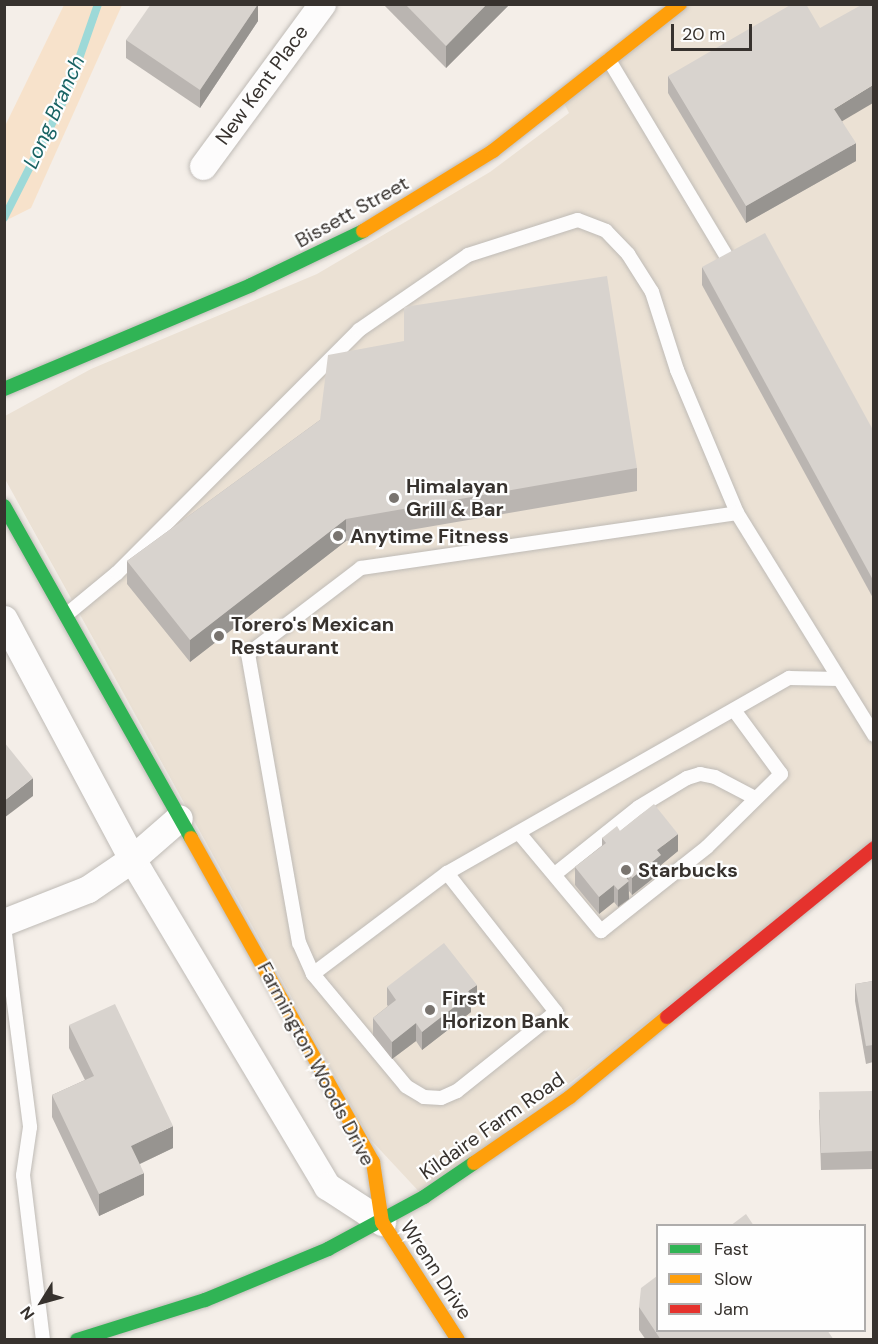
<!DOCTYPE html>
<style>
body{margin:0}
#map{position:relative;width:878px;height:1344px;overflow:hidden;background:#f4eee8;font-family:"DM Sans",sans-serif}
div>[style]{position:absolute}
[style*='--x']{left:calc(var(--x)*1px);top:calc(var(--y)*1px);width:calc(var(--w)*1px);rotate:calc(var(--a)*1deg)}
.built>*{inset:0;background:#ebe1d4}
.green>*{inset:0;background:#f7e2cb}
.stream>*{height:8px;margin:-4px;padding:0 4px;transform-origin:4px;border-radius:4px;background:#9dd9d8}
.roads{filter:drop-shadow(0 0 2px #bfbbb6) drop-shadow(0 0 2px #bfbbb6)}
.lane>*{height:14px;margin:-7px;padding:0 7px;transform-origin:7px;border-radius:7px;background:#fdfcfc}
.street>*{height:27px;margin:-13.5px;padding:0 13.5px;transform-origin:13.5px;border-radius:13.5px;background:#fdfcfc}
.fast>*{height:14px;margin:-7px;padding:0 7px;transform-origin:7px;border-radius:7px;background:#30b455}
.slow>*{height:14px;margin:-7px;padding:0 7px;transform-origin:7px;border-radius:7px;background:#ff9f0a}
.jam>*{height:14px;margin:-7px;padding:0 7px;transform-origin:7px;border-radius:7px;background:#e5322d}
.wall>*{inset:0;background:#bab5b1}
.shaded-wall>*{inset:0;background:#979490}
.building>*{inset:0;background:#d8d3ce}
.dots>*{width:16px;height:16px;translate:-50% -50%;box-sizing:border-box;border:3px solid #fefefe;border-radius:50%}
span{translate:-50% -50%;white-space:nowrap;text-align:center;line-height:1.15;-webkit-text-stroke:4.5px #fefefe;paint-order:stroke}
.street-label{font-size:20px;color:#37322e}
.poi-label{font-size:20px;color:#37322e;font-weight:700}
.left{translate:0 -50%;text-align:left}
.water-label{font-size:21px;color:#196364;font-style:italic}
.frame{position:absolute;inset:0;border:6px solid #37322e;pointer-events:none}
.legend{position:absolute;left:656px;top:1224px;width:210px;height:108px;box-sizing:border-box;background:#fefefe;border:2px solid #aeacab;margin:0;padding:8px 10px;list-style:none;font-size:18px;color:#37322e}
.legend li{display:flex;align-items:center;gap:12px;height:30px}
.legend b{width:30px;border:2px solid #aeacab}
.north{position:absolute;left:12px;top:1272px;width:60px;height:60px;-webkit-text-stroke:4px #fefefe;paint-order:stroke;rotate:233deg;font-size:16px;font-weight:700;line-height:24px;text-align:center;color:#37322e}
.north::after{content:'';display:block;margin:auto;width:21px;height:27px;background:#37322e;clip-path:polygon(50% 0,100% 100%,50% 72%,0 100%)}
.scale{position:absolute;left:671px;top:24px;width:81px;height:27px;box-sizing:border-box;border:3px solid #37322e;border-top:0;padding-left:8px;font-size:18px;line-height:21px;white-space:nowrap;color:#37322e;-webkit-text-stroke:4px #fefefe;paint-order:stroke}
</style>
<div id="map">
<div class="built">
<div style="clip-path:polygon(680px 5px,873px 5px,873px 846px,424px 1197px,370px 1139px,5px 479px,5px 416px,91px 369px,317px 274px,490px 172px,569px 113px,561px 97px)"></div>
</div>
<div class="green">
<div style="clip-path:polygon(64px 5px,122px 5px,31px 208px,5px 221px,5px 126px)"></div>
</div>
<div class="stream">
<div style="--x:4;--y:218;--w:137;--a:-63.1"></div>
<div style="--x:66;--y:96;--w:97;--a:-70.8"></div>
</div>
<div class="roads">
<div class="lane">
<div style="--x:609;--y:60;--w:230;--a:59.1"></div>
<div style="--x:66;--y:615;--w:66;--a:-39.5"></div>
<div style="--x:117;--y:573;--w:343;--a:-45.1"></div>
<div style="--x:359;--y:330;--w:132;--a:-34.5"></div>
<div style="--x:468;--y:255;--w:115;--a:-17.7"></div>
<div style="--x:578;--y:220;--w:30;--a:21"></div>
<div style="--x:606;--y:231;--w:32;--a:46"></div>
<div style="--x:628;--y:254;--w:45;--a:57.7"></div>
<div style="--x:652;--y:292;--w:82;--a:72.2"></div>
<div style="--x:677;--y:370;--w:155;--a:67.2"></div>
<div style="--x:737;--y:513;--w:261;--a:58.3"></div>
<div style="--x:519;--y:833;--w:128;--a:50.1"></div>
<div style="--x:601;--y:931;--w:135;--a:-38.4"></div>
<div style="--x:707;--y:847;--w:104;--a:-44.6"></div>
<div style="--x:781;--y:774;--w:79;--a:-126.3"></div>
<div style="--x:447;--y:873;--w:177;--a:51.9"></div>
<div style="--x:556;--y:1012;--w:127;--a:141.4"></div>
<div style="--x:457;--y:1091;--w:17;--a:156"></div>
<div style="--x:441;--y:1098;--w:17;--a:-177"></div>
<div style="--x:424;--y:1097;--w:21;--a:-149"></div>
<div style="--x:406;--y:1086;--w:146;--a:-129.7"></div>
<div style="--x:313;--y:974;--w:34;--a:-114"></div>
<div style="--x:299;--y:943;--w:293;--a:-100"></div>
<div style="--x:248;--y:654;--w:142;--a:-37.3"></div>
<div style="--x:361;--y:568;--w:380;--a:-8.3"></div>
<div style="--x:555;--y:874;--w:107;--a:-38.6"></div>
<div style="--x:639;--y:807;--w:56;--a:-31.1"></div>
<div style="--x:687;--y:778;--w:14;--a:-17"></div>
<div style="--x:700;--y:774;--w:15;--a:11"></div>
<div style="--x:715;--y:777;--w:45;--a:27.7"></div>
<div style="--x:4;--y:926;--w:203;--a:82.6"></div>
<div style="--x:30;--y:1127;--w:49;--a:98.3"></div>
<div style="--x:23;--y:1175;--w:166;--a:83.1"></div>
<div style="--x:313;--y:974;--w:168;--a:-37"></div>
<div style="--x:447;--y:873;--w:394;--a:-29.7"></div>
<div style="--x:789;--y:678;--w:50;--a:1.1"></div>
</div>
<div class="street">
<div style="--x:203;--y:166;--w:201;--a:-53.7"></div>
<div style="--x:4;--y:619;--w:272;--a:61.9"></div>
<div style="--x:132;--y:859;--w:381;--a:59.2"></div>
<div style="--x:327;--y:1186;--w:66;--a:33.2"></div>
<div style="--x:4;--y:922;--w:90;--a:-21.4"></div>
<div style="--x:88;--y:889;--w:53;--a:-34.3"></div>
<div style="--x:132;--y:859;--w:62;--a:-41.1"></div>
</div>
<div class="fast">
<div style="--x:4;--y:389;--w:268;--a:-22.8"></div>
<div style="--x:251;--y:285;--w:124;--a:-25.7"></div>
<div style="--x:4;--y:506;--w:381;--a:60.6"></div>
<div style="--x:77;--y:1340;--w:134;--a:-17.4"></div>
<div style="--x:205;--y:1300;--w:133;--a:-22.5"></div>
<div style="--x:328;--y:1249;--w:109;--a:-28.4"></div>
<div style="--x:424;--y:1197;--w:60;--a:-34.2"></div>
</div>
<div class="slow">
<div style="--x:363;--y:231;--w:153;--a:-31.6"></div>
<div style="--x:493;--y:151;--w:238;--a:-38.2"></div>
<div style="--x:191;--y:838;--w:372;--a:60.7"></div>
<div style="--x:373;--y:1162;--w:61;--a:81.5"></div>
<div style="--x:382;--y:1222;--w:140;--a:57.2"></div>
<div style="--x:474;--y:1163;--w:116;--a:-34.5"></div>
<div style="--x:570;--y:1097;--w:126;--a:-39.5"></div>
</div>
<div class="jam">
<div style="--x:667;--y:1017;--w:267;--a:-39.2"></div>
</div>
</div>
<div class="wall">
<div style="clip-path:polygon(258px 4px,258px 21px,200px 108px,126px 58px,126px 40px)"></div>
<div style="clip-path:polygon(383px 4px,510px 4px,446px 68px)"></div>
<div style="clip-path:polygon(668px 76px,842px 121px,856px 161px,746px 223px,668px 93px)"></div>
<div style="clip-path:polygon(702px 267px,873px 430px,873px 598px,702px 285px)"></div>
<div style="clip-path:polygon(320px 420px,637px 468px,637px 491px,346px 541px,190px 662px,127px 584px,127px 561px)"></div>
<div style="clip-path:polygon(620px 831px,678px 851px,661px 865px,661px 872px,632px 895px,629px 891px,629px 899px,618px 907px,614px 902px,599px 914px,575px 885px,575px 867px,602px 846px,602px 838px)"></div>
<div style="clip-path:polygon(873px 981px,873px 1062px,866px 1064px,855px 1001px,855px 984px)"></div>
<div style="clip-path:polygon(387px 987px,477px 1002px,471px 1006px,471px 1012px,422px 1050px,416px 1041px,392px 1059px,373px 1035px,373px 1018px,388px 1006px,387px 1005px)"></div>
<div style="clip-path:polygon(69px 1025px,173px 1148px,140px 1164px,144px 1195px,99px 1216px,52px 1117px,52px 1095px,85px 1080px,69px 1048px)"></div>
<div style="clip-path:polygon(873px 1091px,873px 1169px,821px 1170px,819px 1110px)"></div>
<div style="clip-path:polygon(639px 1307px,834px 1340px,646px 1340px,639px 1330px)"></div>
</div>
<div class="shaded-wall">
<div style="clip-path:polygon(258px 4px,258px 21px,200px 108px,200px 90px)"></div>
<div style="clip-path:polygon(487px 4px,510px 4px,446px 68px,446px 46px)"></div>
<div style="clip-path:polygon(873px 85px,873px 103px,834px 126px,834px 109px)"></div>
<div style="clip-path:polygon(856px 143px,856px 161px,746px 223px,746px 206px)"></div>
<div style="clip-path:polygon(346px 519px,346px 541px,190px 662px,190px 640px)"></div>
<div style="clip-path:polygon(33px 778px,33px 796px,4px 818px,4px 801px)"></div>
<div style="clip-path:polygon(678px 834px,678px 851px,661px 865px,661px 872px,632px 895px,632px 878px,657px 850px)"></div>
<div style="clip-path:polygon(628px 873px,629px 899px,618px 907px,618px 890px,625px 876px)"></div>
<div style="clip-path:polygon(614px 885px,614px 902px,599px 914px,599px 897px)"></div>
<div style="clip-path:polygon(477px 985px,477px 1002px,471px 1006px,471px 1012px,422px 1050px,422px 1032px,468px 991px)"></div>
<div style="clip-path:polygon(416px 1023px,416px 1041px,392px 1059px,392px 1042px)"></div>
<div style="clip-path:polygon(173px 1126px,173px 1148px,131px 1168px,131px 1146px)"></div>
<div style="clip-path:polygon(144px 1173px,144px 1195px,99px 1216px,99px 1194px)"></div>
</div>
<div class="building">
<div style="clip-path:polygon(151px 4px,258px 4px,200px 90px,126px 40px)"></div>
<div style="clip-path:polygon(405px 4px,487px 4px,446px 46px)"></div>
<div style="clip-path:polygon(792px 4px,806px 4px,820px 28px,863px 4px,873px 4px,873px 85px,834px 109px,856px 143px,746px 206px,668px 76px)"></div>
<div style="clip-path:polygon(765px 233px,873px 430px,873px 580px,702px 267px)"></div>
<div style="clip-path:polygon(607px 276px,637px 468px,346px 519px,190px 640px,127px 561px,320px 420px,328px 355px,404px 341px,404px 307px)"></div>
<div style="clip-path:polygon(4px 742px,33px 778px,4px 801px)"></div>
<div style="clip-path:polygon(654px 804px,678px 834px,657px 850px,661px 855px,632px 878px,628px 873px,625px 876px,629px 881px,618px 890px,614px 885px,599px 897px,575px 867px,606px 843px,602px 838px,617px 826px,620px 831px)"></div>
<div style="clip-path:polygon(444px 943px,477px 985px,468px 991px,471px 994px,422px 1032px,416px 1023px,392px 1042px,373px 1018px,396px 1000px,387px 987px)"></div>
<div style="clip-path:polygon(873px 981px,873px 1045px,866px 1046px,855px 984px)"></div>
<div style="clip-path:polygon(115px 1004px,173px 1126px,131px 1146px,144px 1173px,99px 1194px,52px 1095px,94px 1076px,69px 1025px)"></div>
<div style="clip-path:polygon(873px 1091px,873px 1151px,821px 1153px,819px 1092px)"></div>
<div style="clip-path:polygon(746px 1214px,754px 1226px,730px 1226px)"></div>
<div style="clip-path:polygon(657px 1276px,657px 1330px,827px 1330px,834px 1340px,661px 1340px,639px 1307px,641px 1288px)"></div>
</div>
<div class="dots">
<div style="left:394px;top:498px;background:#79746f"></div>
<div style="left:338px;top:536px;background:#79746f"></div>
<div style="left:219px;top:636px;background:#79746f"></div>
<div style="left:626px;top:870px;background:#79746f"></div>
<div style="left:430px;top:1010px;background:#79746f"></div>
</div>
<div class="street-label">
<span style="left:262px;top:85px;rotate:-54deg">New Kent Place</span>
<span style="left:352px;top:212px;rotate:-29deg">Bissett Street</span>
<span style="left:316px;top:1064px;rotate:62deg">Farmington Woods Drive</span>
<span style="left:492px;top:1126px;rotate:-35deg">Kildaire Farm Road</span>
<span style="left:436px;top:1270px;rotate:57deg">Wrenn Drive</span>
</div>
<div class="poi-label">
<span class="left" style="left:406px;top:498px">Himalayan<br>Grill &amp; Bar</span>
<span class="left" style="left:350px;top:536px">Anytime Fitness</span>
<span class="left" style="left:231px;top:636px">Torero's Mexican<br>Restaurant</span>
<span class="left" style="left:638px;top:870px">Starbucks</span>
<span class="left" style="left:442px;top:1010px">First<br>Horizon Bank</span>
</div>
<div class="water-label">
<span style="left:54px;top:112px;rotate:-66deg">Long Branch</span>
</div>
<div class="frame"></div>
<ul class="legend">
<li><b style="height:8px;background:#30b455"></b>Fast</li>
<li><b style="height:8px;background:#ff9f0a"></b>Slow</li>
<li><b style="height:8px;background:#e5322d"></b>Jam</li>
</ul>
<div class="north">N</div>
<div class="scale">20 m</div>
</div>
